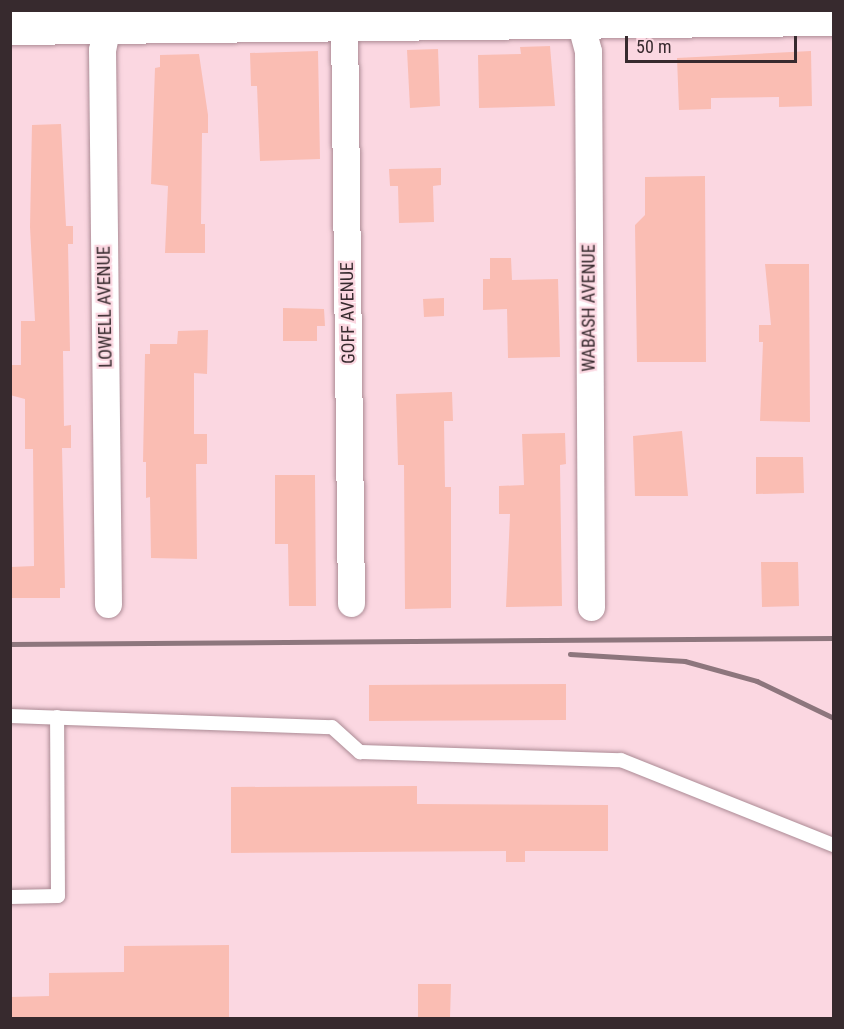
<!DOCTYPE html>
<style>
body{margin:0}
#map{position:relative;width:844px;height:1029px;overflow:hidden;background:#fbd7e1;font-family:"Roboto Condensed",sans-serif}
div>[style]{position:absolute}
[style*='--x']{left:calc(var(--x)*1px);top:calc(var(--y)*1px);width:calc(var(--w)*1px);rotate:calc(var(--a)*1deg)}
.building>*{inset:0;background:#fabdb3}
.roads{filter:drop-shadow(0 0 2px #ac8b95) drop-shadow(0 0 2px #ac8b95)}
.service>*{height:14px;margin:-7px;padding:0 7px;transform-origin:7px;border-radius:7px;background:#fff}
.minor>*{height:27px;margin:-13.5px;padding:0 13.5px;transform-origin:13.5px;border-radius:13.5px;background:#fff}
.tertiary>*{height:33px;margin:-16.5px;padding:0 16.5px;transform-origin:16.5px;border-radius:16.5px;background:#fff}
.rail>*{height:4.5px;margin:-2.25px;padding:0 2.25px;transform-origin:2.25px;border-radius:2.25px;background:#8d767d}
span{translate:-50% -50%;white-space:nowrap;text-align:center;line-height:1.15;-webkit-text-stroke:4.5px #fbd7e1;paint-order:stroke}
.street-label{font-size:18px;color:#372a2e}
.frame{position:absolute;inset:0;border:12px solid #372a2e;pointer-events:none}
.scale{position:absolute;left:625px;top:36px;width:172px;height:27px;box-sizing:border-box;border:3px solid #372a2e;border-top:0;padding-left:8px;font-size:18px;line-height:21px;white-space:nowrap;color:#372a2e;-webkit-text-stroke:4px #fbd7e1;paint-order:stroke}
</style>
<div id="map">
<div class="building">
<div style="clip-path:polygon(550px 46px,555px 106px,479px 108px,478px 55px,521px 54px,520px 47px)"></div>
<div style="clip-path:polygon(438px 49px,440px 106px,410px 108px,407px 50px)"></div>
<div style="clip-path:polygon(318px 51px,320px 159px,260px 161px,257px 86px,251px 86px,250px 53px)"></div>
<div style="clip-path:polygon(811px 51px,812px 106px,779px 107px,779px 97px,711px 98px,711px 109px,679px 110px,677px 58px)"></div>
<div style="clip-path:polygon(199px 54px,208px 115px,208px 133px,202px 133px,201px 224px,205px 224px,205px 253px,165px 253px,168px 186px,151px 184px,155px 68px,160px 67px,160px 55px)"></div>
<div style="clip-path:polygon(61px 124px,66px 226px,73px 226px,73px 244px,68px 244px,70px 351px,63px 351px,64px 426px,71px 425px,71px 448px,62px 448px,65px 588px,60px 588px,60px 598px,12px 598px,11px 567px,34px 566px,33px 449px,25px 449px,25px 399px,10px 395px,10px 365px,21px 365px,21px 321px,35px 321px,30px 227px,32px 125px)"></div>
<div style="clip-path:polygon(441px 168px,441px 185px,433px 186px,434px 222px,399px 223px,398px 186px,390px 186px,389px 169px)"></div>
<div style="clip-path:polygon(705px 176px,706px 362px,637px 362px,635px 225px,645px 215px,645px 177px)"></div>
<div style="clip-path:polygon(490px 258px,511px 258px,512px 280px,558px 279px,560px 357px,508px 358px,507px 309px,483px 310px,483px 279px,490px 279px)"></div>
<div style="clip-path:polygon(765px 264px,809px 264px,810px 422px,760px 421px,763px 342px,759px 342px,759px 325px,771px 325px)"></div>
<div style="clip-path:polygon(444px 298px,444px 316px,424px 317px,423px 299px)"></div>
<div style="clip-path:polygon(283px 308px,324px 309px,325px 326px,317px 326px,317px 341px,283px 341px)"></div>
<div style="clip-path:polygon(208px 330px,207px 374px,194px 373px,194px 434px,207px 434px,207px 464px,196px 464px,197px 559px,151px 558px,150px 497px,146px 498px,146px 462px,143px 462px,145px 354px,150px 354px,150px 344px,177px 344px,178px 331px)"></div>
<div style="clip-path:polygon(452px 392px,453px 421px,444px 421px,445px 487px,451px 487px,451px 608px,405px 609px,404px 465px,398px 465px,396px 394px)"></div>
<div style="clip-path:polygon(682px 431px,688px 496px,635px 496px,633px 436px)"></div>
<div style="clip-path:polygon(565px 433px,566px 464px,560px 465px,562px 606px,506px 607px,510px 514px,499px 514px,499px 486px,524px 485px,522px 434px)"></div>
<div style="clip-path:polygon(756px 457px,803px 457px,804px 493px,756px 494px)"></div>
<div style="clip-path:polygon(275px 475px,315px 475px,316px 606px,289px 606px,288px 544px,275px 544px)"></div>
<div style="clip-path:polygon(761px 562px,798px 562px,799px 606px,762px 607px)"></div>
<div style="clip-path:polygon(566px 684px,566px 720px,369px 721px,369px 685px)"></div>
<div style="clip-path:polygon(417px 786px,417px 804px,608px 805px,608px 851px,525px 851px,525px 862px,506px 862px,506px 851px,231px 853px,231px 787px)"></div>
<div style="clip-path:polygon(229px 945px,229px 1018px,10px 1018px,10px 997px,49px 996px,49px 973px,124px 972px,124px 946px)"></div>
<div style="clip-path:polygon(418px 984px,451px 984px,450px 1018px,418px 1018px)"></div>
</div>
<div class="roads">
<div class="service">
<div style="--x:10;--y:716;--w:322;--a:2"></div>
<div style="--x:332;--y:727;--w:38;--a:42"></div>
<div style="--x:360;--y:752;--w:261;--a:1.8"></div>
<div style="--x:621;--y:760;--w:229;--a:21.8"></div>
<div style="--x:10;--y:897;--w:48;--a:-1.2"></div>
<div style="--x:58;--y:896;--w:179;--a:-90.3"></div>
</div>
<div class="minor">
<div style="--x:577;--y:10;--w:42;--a:75"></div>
<div style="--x:588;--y:51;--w:556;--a:89.69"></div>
<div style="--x:344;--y:22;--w:581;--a:89.31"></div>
<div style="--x:108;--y:604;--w:554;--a:-90.62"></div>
<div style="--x:102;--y:50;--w:41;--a:-78.7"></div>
</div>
<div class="tertiary">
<div style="--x:10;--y:28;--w:824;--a:-0.63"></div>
</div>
</div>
<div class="rail">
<div style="--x:10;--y:644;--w:824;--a:-0.42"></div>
<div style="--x:570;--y:654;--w:115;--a:3.5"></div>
<div style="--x:685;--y:661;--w:75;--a:15.5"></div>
<div style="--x:757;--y:681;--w:85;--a:25.7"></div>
</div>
<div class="street-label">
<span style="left:105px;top:307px;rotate:-91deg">LOWELL AVENUE</span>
<span style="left:589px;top:308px;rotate:-90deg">WABASH AVENUE</span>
<span style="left:348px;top:313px;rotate:-91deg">GOFF AVENUE</span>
</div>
<div class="frame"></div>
<div class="scale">50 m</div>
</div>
